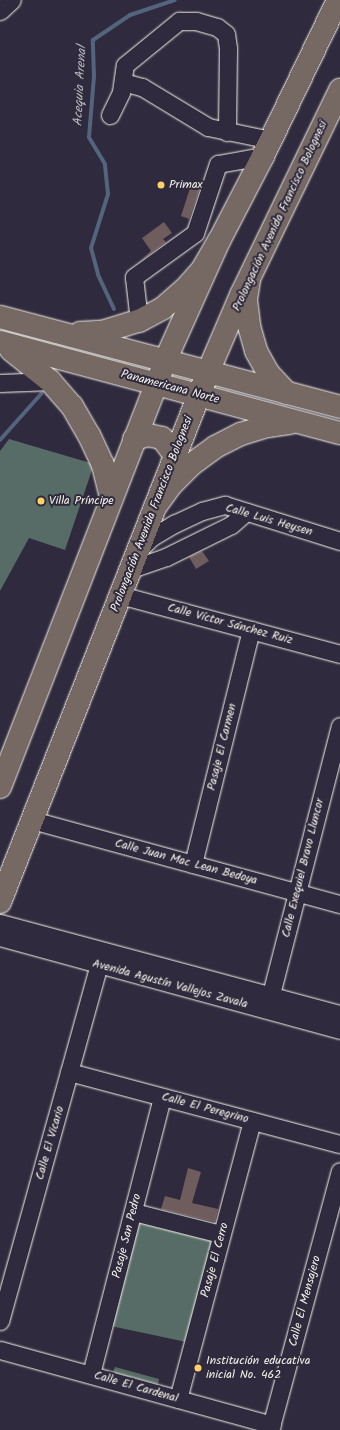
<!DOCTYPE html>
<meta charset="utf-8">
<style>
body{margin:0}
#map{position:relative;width:340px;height:1430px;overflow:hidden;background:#2f2a3d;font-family:Kalam,sans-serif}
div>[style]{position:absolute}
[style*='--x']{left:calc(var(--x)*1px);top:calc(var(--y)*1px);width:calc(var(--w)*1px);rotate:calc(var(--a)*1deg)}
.green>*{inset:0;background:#576c66}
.stream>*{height:4px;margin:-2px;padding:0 2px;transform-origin:2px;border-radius:2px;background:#53647d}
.building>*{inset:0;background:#6f5c5c}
.roads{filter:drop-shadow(0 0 1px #f4f1e8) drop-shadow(0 0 1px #f4f1e8)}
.minor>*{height:17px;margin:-8.5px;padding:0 8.5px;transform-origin:8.5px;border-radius:8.5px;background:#2f2a3d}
.major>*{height:22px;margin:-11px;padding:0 11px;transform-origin:11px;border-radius:11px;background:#766964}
.highway>*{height:22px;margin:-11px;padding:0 11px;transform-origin:11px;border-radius:11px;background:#766964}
.dots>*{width:11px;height:11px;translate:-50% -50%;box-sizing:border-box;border:2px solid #2f2a3d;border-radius:50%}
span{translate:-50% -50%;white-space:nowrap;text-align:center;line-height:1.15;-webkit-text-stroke:4px #2f2a3d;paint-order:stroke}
.poi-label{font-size:12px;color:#f4f1e8}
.left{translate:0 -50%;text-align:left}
.street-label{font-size:12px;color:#f4f1e8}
.water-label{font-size:13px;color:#b4b9bd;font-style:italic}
</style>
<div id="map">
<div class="green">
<div style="clip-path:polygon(9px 439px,94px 464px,65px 550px,29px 538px,0 591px,0 451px)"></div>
<div style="clip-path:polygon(136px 1215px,218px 1237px,191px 1343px,106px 1325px)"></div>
<div style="clip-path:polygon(115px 1367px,159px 1379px,158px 1384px,113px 1372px)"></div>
</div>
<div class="stream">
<div style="--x:114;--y:309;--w:38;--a:-115"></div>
<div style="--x:98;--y:274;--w:27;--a:-105"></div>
<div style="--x:91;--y:248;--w:57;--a:-72.5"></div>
<div style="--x:108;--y:194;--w:30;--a:-96"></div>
<div style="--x:105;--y:164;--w:31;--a:-121"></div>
<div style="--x:89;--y:137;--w:61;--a:-85.3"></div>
<div style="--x:94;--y:76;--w:36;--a:-92"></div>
<div style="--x:93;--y:40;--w:45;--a:-34"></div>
<div style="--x:130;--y:15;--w:47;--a:-18.4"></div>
<div style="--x:0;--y:440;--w:62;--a:-48.3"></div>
</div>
<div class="building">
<div style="clip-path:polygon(191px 185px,200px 188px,189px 219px,181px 216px)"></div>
<div style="clip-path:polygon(164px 222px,172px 233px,163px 239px,166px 242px,140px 261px,151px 251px,142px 238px)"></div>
<div style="clip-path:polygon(202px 551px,209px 561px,196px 569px,189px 557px)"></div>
<div style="clip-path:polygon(188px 1168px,201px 1172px,192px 1203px,218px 1209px,215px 1222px,161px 1209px,165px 1196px,180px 1200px)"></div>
</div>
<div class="roads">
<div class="minor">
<div style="--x:0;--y:11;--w:16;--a:-43"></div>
<div style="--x:123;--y:82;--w:20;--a:15"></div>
<div style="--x:142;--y:87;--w:77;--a:31.2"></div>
<div style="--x:208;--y:127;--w:64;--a:11.7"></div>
<div style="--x:110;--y:115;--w:25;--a:-64"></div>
<div style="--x:121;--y:92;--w:27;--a:-82"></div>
<div style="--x:125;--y:65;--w:70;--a:-39.2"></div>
<div style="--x:179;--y:21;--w:17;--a:0"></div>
<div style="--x:196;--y:21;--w:22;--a:16"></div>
<div style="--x:217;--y:27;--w:11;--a:38"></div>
<div style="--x:226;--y:34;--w:14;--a:82"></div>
<div style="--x:228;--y:48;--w:84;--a:90.7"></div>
<div style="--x:139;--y:321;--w:44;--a:-96.5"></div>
<div style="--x:134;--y:277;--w:75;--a:-35.8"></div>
<div style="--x:195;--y:233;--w:73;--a:-71.6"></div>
<div style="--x:218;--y:164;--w:46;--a:-10.1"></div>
<div style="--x:0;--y:383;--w:50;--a:-2.3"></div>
<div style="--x:138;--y:550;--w:19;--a:-43"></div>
<div style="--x:152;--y:537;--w:26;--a:-31"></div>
<div style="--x:174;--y:524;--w:31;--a:-25"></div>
<div style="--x:202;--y:511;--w:24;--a:-15"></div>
<div style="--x:225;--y:505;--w:121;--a:17.4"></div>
<div style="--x:131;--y:569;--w:37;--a:-19"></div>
<div style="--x:166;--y:557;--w:72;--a:-26.2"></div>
<div style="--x:231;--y:525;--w:20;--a:-41"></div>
<div style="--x:120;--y:595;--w:228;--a:15"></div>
<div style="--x:32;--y:820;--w:319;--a:15.3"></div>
<div style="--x:193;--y:864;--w:241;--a:-76.1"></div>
<div style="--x:0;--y:923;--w:352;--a:15"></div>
<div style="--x:0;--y:937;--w:352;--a:15.3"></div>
<div style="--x:268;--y:1006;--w:289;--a:-75.6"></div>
<div style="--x:69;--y:1072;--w:280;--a:14.9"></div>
<div style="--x:134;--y:1212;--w:90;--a:14.2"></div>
<div style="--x:0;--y:1321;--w:370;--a:-74.5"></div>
<div style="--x:0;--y:1350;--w:282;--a:15.4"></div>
<div style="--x:91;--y:1374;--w:286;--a:-75.6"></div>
<div style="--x:178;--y:1399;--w:288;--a:-75.1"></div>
<div style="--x:270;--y:1430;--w:268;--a:-74.9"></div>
</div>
<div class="major">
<div style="--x:134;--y:439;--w:15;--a:-16"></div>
<div style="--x:148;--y:435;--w:14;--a:12"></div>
<div style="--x:162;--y:438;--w:21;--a:53"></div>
<div style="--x:0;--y:787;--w:457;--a:-68.8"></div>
<div style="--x:165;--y:361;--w:132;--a:-65.8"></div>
<div style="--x:219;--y:241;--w:96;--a:-62.6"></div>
<div style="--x:263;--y:156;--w:173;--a:-64.3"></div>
<div style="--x:0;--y:902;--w:569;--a:-68.57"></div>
<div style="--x:208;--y:372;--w:84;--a:-66.8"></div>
<div style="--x:241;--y:295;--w:228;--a:-64.2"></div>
</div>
<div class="highway">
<div style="--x:249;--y:280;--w:20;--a:99"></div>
<div style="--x:246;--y:300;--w:26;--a:83"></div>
<div style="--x:249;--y:326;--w:26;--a:74"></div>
<div style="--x:256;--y:351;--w:26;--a:61"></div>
<div style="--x:269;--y:374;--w:26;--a:47"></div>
<div style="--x:0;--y:317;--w:352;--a:14.8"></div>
<div style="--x:80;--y:333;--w:22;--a:-3"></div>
<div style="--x:102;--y:332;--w:39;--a:-17"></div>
<div style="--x:139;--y:321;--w:27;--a:-28"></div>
<div style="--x:163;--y:308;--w:28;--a:-41"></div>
<div style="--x:184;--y:290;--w:27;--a:-48"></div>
<div style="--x:202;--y:270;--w:34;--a:-60"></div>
<div style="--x:0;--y:342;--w:352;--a:15"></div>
<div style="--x:11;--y:350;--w:50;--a:38.5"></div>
<div style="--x:50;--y:381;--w:33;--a:49"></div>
<div style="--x:72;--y:406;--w:34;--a:60"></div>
<div style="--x:89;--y:435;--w:33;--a:65"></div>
<div style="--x:103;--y:465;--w:34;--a:76"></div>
<div style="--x:155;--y:507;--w:29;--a:-54"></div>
<div style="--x:172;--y:484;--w:28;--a:-45"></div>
<div style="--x:192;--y:464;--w:29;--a:-36"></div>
<div style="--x:215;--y:447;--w:29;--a:-27"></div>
<div style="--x:241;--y:434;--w:28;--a:-17"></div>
<div style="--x:268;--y:426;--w:22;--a:-8"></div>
</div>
</div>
<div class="dots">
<div style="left:161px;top:185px;background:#ffd166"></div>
<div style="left:41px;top:501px;background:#ffd166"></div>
<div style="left:198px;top:1368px;background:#ffd166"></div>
</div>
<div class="poi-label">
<span class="left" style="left:169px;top:185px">Primax</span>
<span class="left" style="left:49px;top:501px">Villa Príncipe</span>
<span class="left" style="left:206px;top:1368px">Institución educativa<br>inicial No. 462</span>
</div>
<div class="street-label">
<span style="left:280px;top:216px;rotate:-65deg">Prolongación Avenida Francisco Bolognesi</span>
<span style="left:170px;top:387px;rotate:15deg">Panamericana Norte</span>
<span style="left:152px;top:514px;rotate:-69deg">Prolongación Avenida Francisco Bolognesi</span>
<span style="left:269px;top:520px;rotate:16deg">Calle Luis Heysen</span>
<span style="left:230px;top:624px;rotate:15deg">Calle Víctor Sánchez Ruiz</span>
<span style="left:222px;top:747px;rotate:-76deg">Pasaje El Carmen</span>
<span style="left:186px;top:862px;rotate:15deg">Calle Juan Mac Lean Bedoya</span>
<span style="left:303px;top:868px;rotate:-76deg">Calle Exequiel Bravo Lluncor</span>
<span style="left:170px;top:984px;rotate:15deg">Avenida Agustín Vallejos Zavala</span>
<span style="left:205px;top:1108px;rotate:15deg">Calle El Peregrino</span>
<span style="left:50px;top:1143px;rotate:-74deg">Calle El Vicario</span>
<span style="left:127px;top:1236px;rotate:-76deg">Pasaje San Pedro</span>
<span style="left:215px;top:1260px;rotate:-75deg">Pasaje El Cerro</span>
<span style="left:305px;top:1301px;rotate:-75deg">Calle El Mensajero</span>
<span style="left:136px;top:1387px;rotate:16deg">Calle El Cardenal</span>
</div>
<div class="water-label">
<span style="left:81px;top:86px;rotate:-87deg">Acequia Arenal</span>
</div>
</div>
